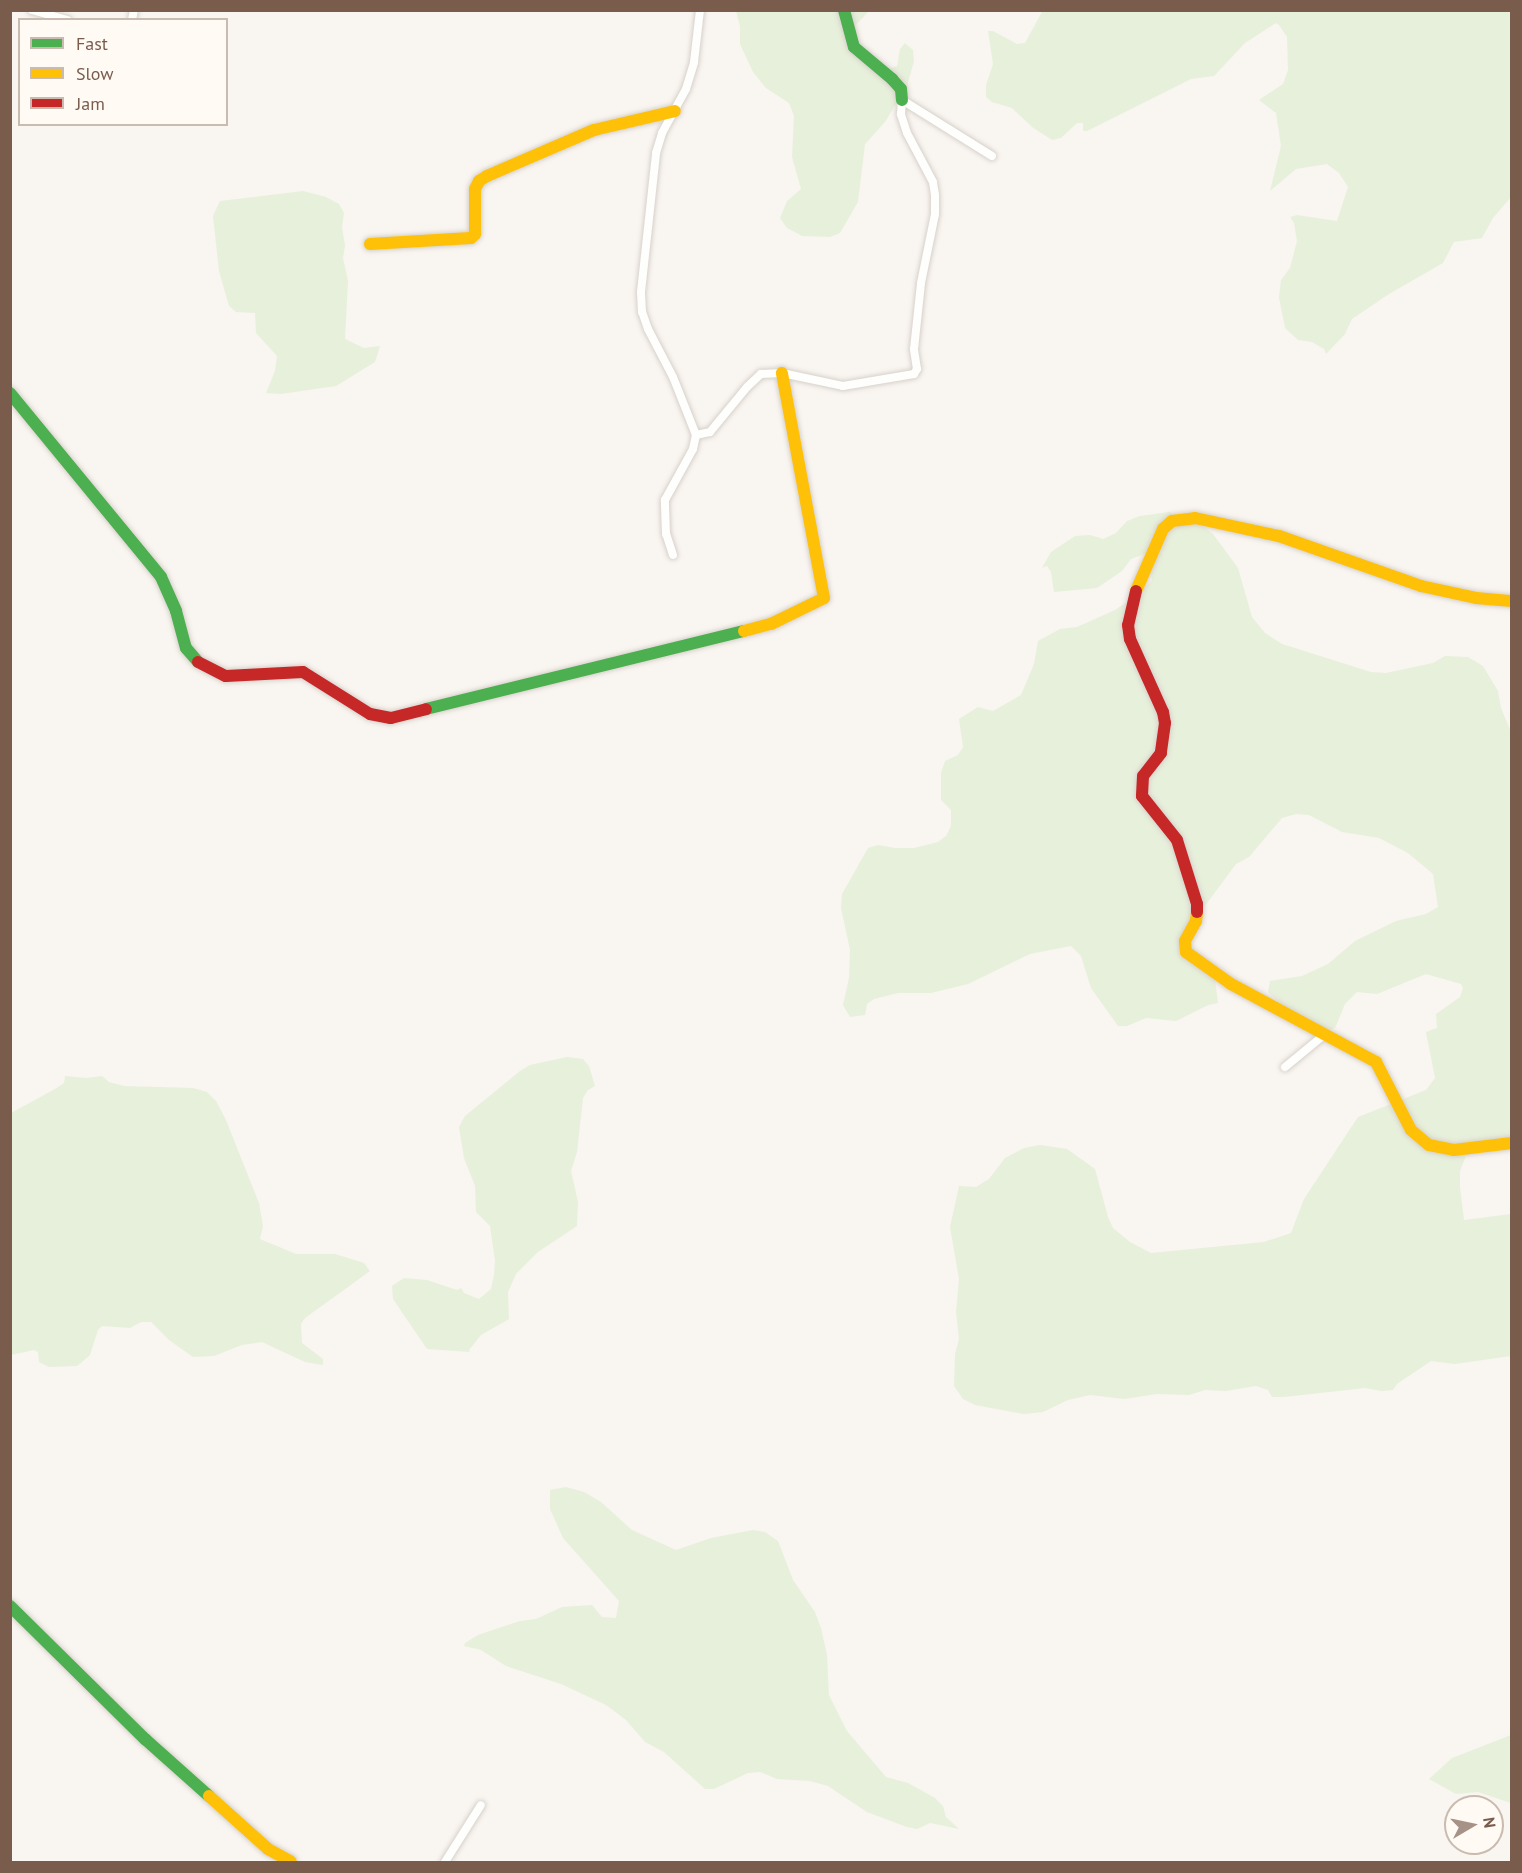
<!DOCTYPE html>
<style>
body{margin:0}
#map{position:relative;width:1522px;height:1873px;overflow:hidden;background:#f9f5f0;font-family:"PT Sans",sans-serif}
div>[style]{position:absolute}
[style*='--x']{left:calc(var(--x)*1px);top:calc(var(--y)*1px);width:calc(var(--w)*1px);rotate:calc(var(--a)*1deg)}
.green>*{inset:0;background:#e7f0db}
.roads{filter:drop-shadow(0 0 2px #d7d1cb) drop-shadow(0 0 2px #d7d1cb)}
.street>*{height:8px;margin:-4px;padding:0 4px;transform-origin:4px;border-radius:4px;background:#fefefd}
.fast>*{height:12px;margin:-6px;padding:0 6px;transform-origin:6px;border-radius:6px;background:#4caf50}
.slow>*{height:12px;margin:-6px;padding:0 6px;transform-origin:6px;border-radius:6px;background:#ffc107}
.jam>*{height:12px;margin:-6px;padding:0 6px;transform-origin:6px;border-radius:6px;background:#c62828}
span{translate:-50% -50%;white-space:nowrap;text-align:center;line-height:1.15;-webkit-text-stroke:5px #fffaf3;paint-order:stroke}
.frame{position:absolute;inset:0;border:12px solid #7a5c4d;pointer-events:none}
.legend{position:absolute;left:18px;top:18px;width:210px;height:108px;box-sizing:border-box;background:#fffaf3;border:2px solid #cabbb1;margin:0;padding:8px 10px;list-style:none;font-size:18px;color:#7a5c4d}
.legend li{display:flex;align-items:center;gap:12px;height:30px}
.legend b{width:30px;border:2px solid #cabbb1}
.north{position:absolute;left:1444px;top:1795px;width:60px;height:60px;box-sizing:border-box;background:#fffaf3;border:2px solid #cabbb1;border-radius:50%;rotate:81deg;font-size:16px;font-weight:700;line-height:24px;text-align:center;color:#7a5c4d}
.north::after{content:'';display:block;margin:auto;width:21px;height:27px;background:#a69286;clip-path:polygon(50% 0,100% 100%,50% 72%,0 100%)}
</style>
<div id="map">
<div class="green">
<div style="clip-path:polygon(1043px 10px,1511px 11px,1511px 197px,1493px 218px,1482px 238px,1454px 242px,1443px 263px,1389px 294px,1352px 319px,1345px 334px,1326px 354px,1324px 349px,1312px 342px,1298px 340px,1285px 328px,1279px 298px,1281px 280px,1290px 268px,1297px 241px,1294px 223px,1290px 217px,1297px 215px,1337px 221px,1348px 187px,1339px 173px,1327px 164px,1296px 169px,1270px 191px,1281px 146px,1276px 113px,1259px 100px,1283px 84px,1288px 70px,1287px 37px,1279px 25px,1276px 23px,1245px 43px,1214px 76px,1191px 79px,1087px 131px,1083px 131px,1083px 123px,1077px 123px,1061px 138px,1052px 140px,1032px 127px,1012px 108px,992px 102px,986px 97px,986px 85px,993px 64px,988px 31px,993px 31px,1017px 44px,1025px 43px)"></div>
<div style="clip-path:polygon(736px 11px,869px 11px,849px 32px,848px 44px,889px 69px,897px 66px,900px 49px,905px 43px,913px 50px,914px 61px,907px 86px,885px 122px,865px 144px,858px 202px,840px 233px,830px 237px,802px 236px,787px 228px,780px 218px,787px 201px,801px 189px,792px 157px,794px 116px,789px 103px,766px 88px,753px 72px,740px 44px,740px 26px)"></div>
<div style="clip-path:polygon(303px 191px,326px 197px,339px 204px,344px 213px,342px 227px,345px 246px,343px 258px,348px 281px,345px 339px,364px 348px,380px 346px,375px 362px,336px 386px,281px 394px,266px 393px,275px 371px,277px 356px,256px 333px,255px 313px,236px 312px,229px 306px,219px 271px,213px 216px,220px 201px)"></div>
<div style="clip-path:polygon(1169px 512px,1182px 519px,1194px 519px,1213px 534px,1238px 568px,1252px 617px,1265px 633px,1282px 644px,1371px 672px,1386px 673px,1433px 663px,1445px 656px,1468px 657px,1483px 666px,1498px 691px,1501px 708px,1511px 732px,1512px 1141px,1478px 1146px,1466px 1156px,1460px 1171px,1460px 1187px,1464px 1220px,1511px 1214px,1511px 1356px,1455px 1364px,1431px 1361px,1397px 1384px,1393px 1390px,1382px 1391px,1365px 1388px,1284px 1397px,1272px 1397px,1268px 1390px,1256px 1386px,1226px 1391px,1205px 1390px,1189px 1395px,1157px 1394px,1124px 1399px,1090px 1395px,1068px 1400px,1043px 1412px,1024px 1414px,975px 1405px,963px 1399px,954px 1386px,955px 1354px,959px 1339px,956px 1312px,959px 1279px,950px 1227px,959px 1186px,976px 1187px,989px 1179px,1005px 1158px,1024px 1148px,1040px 1145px,1067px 1149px,1095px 1169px,1108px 1217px,1113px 1228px,1130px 1242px,1151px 1253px,1264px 1242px,1291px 1233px,1304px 1199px,1358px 1117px,1426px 1090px,1435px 1078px,1426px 1032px,1437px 1028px,1436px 1014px,1460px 997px,1463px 988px,1461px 984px,1426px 974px,1377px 994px,1357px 992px,1345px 1004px,1335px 1028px,1329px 1030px,1287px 1010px,1268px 992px,1270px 981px,1302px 976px,1328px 964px,1355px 941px,1396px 921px,1426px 914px,1438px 907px,1433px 874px,1408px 853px,1379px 838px,1342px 832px,1309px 815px,1296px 814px,1282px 818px,1249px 857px,1236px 864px,1190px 926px,1190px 959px,1214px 972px,1218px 1003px,1208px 1005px,1176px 1021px,1146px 1018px,1127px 1026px,1118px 1026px,1091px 988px,1081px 956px,1071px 946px,1030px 954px,968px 984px,931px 993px,898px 993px,874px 999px,867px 1004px,865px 1015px,850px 1017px,843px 1005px,849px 978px,850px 950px,841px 908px,842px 894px,868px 848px,878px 845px,895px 848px,914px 848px,938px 842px,946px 836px,951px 826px,951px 810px,941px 800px,941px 773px,945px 761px,958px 755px,963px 747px,959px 719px,978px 707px,993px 711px,1021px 695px,1034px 664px,1038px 641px,1060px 629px,1077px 627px,1115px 610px,1140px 593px,1152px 580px,1147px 553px,1131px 559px,1122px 571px,1097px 588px,1054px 592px,1051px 572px,1047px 566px,1042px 568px,1051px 552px,1075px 536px,1090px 535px,1103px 539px,1116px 533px,1127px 521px,1140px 516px)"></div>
<div style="clip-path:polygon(567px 1057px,583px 1059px,589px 1066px,595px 1086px,588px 1090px,583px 1098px,577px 1152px,571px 1171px,578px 1202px,577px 1226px,538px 1252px,516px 1274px,508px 1292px,509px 1319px,481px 1335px,469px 1350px,470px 1352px,427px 1349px,393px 1299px,392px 1286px,404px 1278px,427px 1280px,457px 1290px,461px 1288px,464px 1293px,479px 1299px,491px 1289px,494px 1275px,495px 1261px,490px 1226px,476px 1212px,475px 1186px,464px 1158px,459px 1127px,465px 1116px,520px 1071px,530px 1065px)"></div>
<div style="clip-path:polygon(65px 1076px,86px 1078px,102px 1076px,109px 1082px,124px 1086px,193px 1088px,207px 1092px,216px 1101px,226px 1120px,259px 1203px,263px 1226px,260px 1239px,296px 1254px,335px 1254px,364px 1263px,370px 1271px,305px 1318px,301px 1324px,302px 1343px,323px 1359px,323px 1365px,305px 1362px,262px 1342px,242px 1345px,214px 1356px,193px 1357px,169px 1340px,151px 1322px,141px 1322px,130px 1328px,102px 1326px,98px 1330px,90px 1355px,77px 1366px,49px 1367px,39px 1362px,38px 1352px,34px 1350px,11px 1355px,11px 1113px,55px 1089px,64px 1083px)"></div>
<div style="clip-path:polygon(566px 1487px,584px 1492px,601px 1502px,632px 1530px,676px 1550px,711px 1538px,753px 1530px,765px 1532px,778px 1541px,793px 1580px,815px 1612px,821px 1628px,827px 1655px,829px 1695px,847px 1731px,886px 1777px,908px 1783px,935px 1798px,943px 1806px,946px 1817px,959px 1829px,930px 1823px,917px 1829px,907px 1827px,867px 1812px,828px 1786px,810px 1781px,777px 1779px,760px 1772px,748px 1773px,714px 1789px,705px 1789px,664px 1752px,645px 1742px,626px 1720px,606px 1705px,561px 1684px,506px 1666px,481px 1650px,464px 1646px,465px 1643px,478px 1635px,520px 1621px,536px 1619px,562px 1607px,592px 1605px,602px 1617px,616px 1618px,619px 1601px,563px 1538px,550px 1509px,550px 1490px)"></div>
<div style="clip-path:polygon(1511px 1735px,1511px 1803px,1478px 1792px,1456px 1794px,1429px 1779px,1452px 1758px)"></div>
</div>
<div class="roads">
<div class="street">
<div style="--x:32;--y:10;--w:37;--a:16"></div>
<div style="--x:132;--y:20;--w:10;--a:-79"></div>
<div style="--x:696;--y:435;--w:14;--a:-12"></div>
<div style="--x:710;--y:432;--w:58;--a:-50.6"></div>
<div style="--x:747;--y:387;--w:19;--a:-43"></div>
<div style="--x:761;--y:374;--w:21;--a:-3"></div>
<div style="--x:782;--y:373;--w:62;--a:12"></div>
<div style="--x:843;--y:386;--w:72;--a:-9.6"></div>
<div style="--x:914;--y:374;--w:6;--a:-59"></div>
<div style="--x:917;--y:369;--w:20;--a:-99"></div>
<div style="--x:914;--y:349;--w:66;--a:-83.9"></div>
<div style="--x:921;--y:283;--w:70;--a:-78.5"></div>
<div style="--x:935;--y:214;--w:19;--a:-90"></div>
<div style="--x:935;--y:195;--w:13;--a:-99"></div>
<div style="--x:933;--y:182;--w:55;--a:-118"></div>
<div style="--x:907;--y:133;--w:20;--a:-108"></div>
<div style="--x:901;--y:114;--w:14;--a:-86"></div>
<div style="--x:902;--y:100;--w:106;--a:31.9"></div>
<div style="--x:673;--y:555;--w:22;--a:-108"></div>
<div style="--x:666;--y:534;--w:34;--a:-92"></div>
<div style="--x:665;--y:500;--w:58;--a:-61.2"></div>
<div style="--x:693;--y:449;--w:14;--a:-78"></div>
<div style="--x:696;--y:435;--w:62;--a:-111.6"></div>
<div style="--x:673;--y:377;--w:54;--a:-117.5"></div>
<div style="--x:648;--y:329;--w:18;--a:-109"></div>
<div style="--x:642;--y:312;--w:20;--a:-93"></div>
<div style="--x:641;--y:292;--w:140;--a:-83.8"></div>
<div style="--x:656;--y:153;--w:21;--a:-73"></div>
<div style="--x:662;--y:133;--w:50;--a:-61.4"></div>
<div style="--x:686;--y:89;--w:28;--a:-73"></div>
<div style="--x:694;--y:62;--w:52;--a:-83.4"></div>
<div style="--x:1285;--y:1067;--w:50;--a:-39.4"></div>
<div style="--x:445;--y:1862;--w:67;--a:-57.7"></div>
</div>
<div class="fast">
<div style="--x:844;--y:10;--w:38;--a:75"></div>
<div style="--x:854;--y:47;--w:50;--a:40.1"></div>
<div style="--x:892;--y:79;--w:13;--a:48"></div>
<div style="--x:901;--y:89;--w:11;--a:85"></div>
<div style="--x:10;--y:393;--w:238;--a:50.6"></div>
<div style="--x:161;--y:577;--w:37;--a:66"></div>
<div style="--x:176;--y:611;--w:38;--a:75"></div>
<div style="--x:186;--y:648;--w:18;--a:49"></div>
<div style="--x:426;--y:709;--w:327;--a:-13.8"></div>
<div style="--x:10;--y:1606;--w:190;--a:44.6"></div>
<div style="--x:145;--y:1739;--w:86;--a:41.7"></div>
</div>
<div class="slow">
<div style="--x:370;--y:244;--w:101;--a:-3.4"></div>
<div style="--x:471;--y:238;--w:6;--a:-45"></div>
<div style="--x:475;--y:234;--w:45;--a:-90"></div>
<div style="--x:475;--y:189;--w:9;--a:-63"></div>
<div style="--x:479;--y:181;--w:9;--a:-32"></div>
<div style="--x:487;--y:176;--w:116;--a:-23.3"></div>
<div style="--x:594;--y:130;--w:83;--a:-13.2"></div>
<div style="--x:1136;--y:591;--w:68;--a:-66.5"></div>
<div style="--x:1163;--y:529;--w:12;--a:-42"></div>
<div style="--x:1172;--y:521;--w:23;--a:-7"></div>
<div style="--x:1195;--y:518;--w:86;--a:12.1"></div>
<div style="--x:1279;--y:536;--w:151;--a:19.4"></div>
<div style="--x:1421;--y:586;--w:56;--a:12.3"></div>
<div style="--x:1476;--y:598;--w:36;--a:5"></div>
<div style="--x:744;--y:631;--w:28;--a:-15"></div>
<div style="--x:771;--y:624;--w:59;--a:-26.1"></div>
<div style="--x:824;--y:598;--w:229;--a:-100.6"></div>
<div style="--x:1197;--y:912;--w:9;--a:96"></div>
<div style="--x:1196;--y:921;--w:23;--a:119"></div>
<div style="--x:1185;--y:941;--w:11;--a:85"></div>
<div style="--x:1186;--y:952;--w:55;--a:35.4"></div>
<div style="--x:1231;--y:984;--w:165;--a:28.3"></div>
<div style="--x:1376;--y:1062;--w:76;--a:62.8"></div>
<div style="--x:1411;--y:1130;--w:23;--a:40"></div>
<div style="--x:1429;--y:1145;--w:25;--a:11"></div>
<div style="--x:1454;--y:1150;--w:58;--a:-6.9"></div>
<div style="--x:209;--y:1796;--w:79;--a:41.9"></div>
<div style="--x:268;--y:1849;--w:26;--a:29"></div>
</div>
<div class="jam">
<div style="--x:1136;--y:591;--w:35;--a:103"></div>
<div style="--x:1128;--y:625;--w:14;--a:82"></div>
<div style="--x:1130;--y:639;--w:80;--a:65.7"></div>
<div style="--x:1163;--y:712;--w:11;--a:80"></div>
<div style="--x:1165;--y:723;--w:30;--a:98"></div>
<div style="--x:1161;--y:753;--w:29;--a:128"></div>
<div style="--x:1143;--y:776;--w:20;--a:93"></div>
<div style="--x:1142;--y:796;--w:56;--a:51.5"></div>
<div style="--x:1177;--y:840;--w:67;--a:72.6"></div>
<div style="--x:1197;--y:904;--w:8;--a:90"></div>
<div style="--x:198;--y:662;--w:31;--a:27"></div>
<div style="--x:226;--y:676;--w:77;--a:-3"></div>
<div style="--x:303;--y:672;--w:79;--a:32.1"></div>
<div style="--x:370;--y:714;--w:21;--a:11"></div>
<div style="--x:391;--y:718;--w:36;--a:-14"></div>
</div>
</div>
<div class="frame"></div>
<ul class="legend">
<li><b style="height:8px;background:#4caf50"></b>Fast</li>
<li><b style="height:8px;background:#ffc107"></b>Slow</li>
<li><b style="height:8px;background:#c62828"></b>Jam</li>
</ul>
<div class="north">N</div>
</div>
